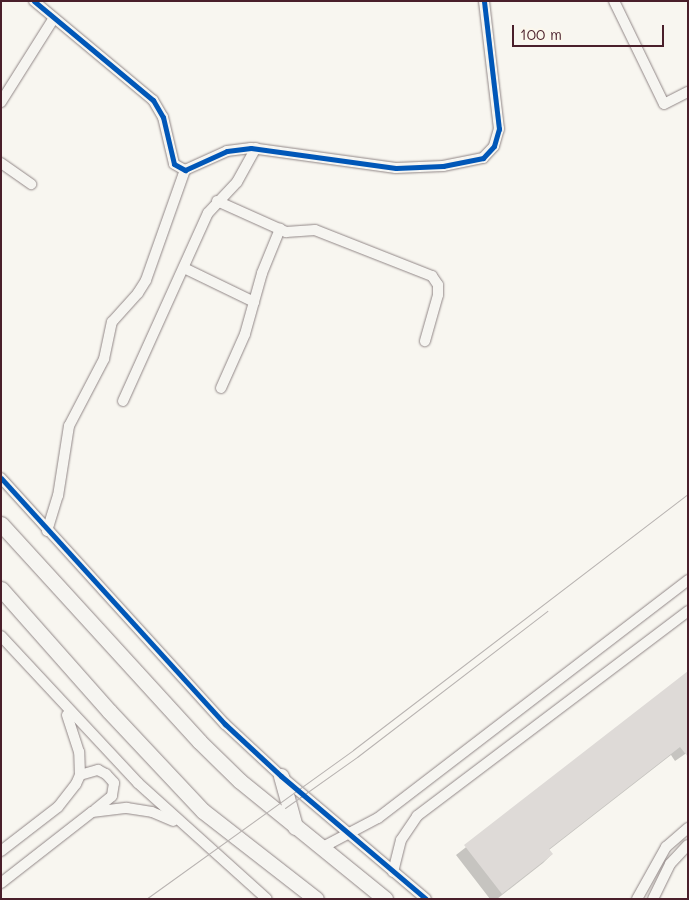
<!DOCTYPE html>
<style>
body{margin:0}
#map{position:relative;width:689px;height:900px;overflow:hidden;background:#f8f6f0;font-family:Mali,sans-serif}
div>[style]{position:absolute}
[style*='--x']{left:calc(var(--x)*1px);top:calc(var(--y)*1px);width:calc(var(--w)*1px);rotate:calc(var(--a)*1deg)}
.shadow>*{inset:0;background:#0003}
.building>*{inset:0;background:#dedad7}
.roads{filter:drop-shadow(0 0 1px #918787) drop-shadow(0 0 1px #918787)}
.minor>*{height:10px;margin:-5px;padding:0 5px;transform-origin:5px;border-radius:5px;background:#f6f5f1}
.secondary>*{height:15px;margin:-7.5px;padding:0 7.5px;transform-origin:7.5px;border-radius:7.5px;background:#f6f5f1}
.tram>*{height:1px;margin:-0.5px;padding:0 0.5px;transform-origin:0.5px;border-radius:0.5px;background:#b8b3b1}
.cycleway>*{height:5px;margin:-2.5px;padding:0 2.5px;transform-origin:2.5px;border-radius:2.5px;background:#0057b8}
span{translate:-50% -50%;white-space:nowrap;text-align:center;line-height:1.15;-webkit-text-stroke:4px #fbf7ec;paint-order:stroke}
.frame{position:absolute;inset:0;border:2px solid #4a1f2b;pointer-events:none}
.scale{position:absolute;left:512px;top:25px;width:152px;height:22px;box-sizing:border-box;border:2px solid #4a1f2b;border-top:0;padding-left:6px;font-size:15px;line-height:18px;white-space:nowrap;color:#4a1f2b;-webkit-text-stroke:4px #fbf7ec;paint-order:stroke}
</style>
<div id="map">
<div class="shadow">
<div style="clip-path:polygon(688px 673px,688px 752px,675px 761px,671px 755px,549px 850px,552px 854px,543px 863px,497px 899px,490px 899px,456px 855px)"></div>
</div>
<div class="building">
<div style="clip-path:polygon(688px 671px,688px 757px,680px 747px,549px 849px,553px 854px,502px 894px,464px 845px)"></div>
</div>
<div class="roads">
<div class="minor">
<div style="--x:34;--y:1;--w:155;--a:39.8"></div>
<div style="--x:153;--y:100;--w:20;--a:60"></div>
<div style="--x:163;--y:117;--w:48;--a:76.8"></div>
<div style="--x:174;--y:164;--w:13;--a:29"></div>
<div style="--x:185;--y:170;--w:46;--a:-24.3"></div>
<div style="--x:227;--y:151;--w:24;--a:-7"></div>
<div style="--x:251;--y:148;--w:146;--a:7.9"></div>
<div style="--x:396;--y:168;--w:47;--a:-2.4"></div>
<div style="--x:443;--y:166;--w:41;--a:-11.3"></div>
<div style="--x:483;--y:158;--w:16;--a:-47"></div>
<div style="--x:494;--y:146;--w:18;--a:-74"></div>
<div style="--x:499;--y:129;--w:129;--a:-96.7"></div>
<div style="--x:614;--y:1;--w:114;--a:64.1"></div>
<div style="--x:664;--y:104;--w:27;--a:-27"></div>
<div style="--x:1;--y:102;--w:99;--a:-57.8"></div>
<div style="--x:1;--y:163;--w:37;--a:35"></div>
<div style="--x:217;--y:201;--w:76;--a:24.2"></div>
<div style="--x:286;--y:232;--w:29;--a:-4"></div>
<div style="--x:315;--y:230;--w:126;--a:21.5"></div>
<div style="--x:432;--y:276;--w:11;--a:56"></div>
<div style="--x:438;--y:285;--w:10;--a:90"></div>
<div style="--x:438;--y:295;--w:48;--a:105.8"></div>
<div style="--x:184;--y:268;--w:78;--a:25.9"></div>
<div style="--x:221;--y:388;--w:59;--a:-66"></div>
<div style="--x:245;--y:334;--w:63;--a:-74.4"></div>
<div style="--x:262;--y:273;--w:48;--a:-67.8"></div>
<div style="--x:123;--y:401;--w:206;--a:-65.7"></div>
<div style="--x:208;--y:213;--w:42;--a:-46.9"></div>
<div style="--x:237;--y:182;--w:39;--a:-61"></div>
<div style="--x:1;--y:478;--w:333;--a:47.7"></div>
<div style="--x:225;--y:724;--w:76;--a:42.9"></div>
<div style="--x:281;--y:776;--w:190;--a:40.3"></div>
<div style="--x:47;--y:531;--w:37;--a:-73"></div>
<div style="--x:58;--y:496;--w:71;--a:-81.1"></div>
<div style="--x:69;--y:426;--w:76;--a:-62.4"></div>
<div style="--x:104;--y:359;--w:38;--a:-78"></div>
<div style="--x:112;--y:322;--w:39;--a:-48"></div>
<div style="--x:138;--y:293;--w:15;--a:-58"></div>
<div style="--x:146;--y:280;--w:117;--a:-70.5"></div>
<div style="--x:1;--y:636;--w:201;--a:47"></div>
<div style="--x:138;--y:783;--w:173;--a:42"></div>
<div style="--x:80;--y:775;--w:19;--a:-16"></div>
<div style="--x:98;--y:770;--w:9;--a:27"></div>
<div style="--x:106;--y:774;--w:12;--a:48"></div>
<div style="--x:114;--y:783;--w:13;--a:99"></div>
<div style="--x:112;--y:796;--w:22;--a:141"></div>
<div style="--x:321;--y:848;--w:64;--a:-27.8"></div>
<div style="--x:378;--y:818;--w:391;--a:-37.5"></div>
<div style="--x:1;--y:851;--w:72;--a:-37.7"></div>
<div style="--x:58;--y:807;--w:29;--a:-52"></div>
<div style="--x:76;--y:784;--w:10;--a:-66"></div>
<div style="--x:80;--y:775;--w:23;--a:-92"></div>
<div style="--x:79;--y:752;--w:39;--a:-108"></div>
<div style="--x:393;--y:872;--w:33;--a:-76"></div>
<div style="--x:401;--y:840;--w:29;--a:-56"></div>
<div style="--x:417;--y:816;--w:340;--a:-37.1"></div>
<div style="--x:1;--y:883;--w:115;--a:-38"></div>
<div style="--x:92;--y:812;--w:35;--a:-7"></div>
<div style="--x:127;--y:808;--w:25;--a:9"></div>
<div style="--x:152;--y:812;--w:23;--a:23"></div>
<div style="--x:637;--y:899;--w:60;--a:-60.9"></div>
<div style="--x:666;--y:847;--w:29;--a:-41"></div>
<div style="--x:653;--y:899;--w:39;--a:-64"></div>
<div style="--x:670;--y:864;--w:26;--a:-47"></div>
</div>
<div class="secondary">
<div style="--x:1;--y:524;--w:294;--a:47.6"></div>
<div style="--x:199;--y:741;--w:57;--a:44.3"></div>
<div style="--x:240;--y:781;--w:187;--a:39.1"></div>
<div style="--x:1;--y:589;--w:163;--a:48.5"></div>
<div style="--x:109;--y:711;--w:137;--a:46.8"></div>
<div style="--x:203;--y:811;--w:143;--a:37.9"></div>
<div style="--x:281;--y:776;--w:53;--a:74.6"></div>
</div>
</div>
<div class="tram">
<div style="--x:285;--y:808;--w:88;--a:-35.3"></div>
<div style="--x:357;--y:757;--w:240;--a:-37.5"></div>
<div style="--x:146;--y:899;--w:255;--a:-35.7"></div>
<div style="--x:353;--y:750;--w:422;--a:-37.4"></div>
</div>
<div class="cycleway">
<div style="--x:34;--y:1;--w:155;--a:39.8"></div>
<div style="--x:153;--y:100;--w:20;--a:60"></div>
<div style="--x:163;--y:117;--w:48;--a:76.8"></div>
<div style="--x:174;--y:164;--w:13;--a:29"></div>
<div style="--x:185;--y:170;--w:46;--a:-24.3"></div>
<div style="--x:227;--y:151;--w:24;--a:-7"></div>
<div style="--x:251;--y:148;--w:146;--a:7.9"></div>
<div style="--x:396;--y:168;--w:47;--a:-2.4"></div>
<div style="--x:443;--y:166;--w:41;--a:-11.3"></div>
<div style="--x:483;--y:158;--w:16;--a:-47"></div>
<div style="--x:494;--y:146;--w:18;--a:-74"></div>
<div style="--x:499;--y:129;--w:129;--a:-96.7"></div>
<div style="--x:1;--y:478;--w:333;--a:47.7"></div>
<div style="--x:225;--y:724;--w:76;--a:42.9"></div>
<div style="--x:281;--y:776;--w:190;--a:40.3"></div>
</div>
<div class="frame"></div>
<div class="scale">100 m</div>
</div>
